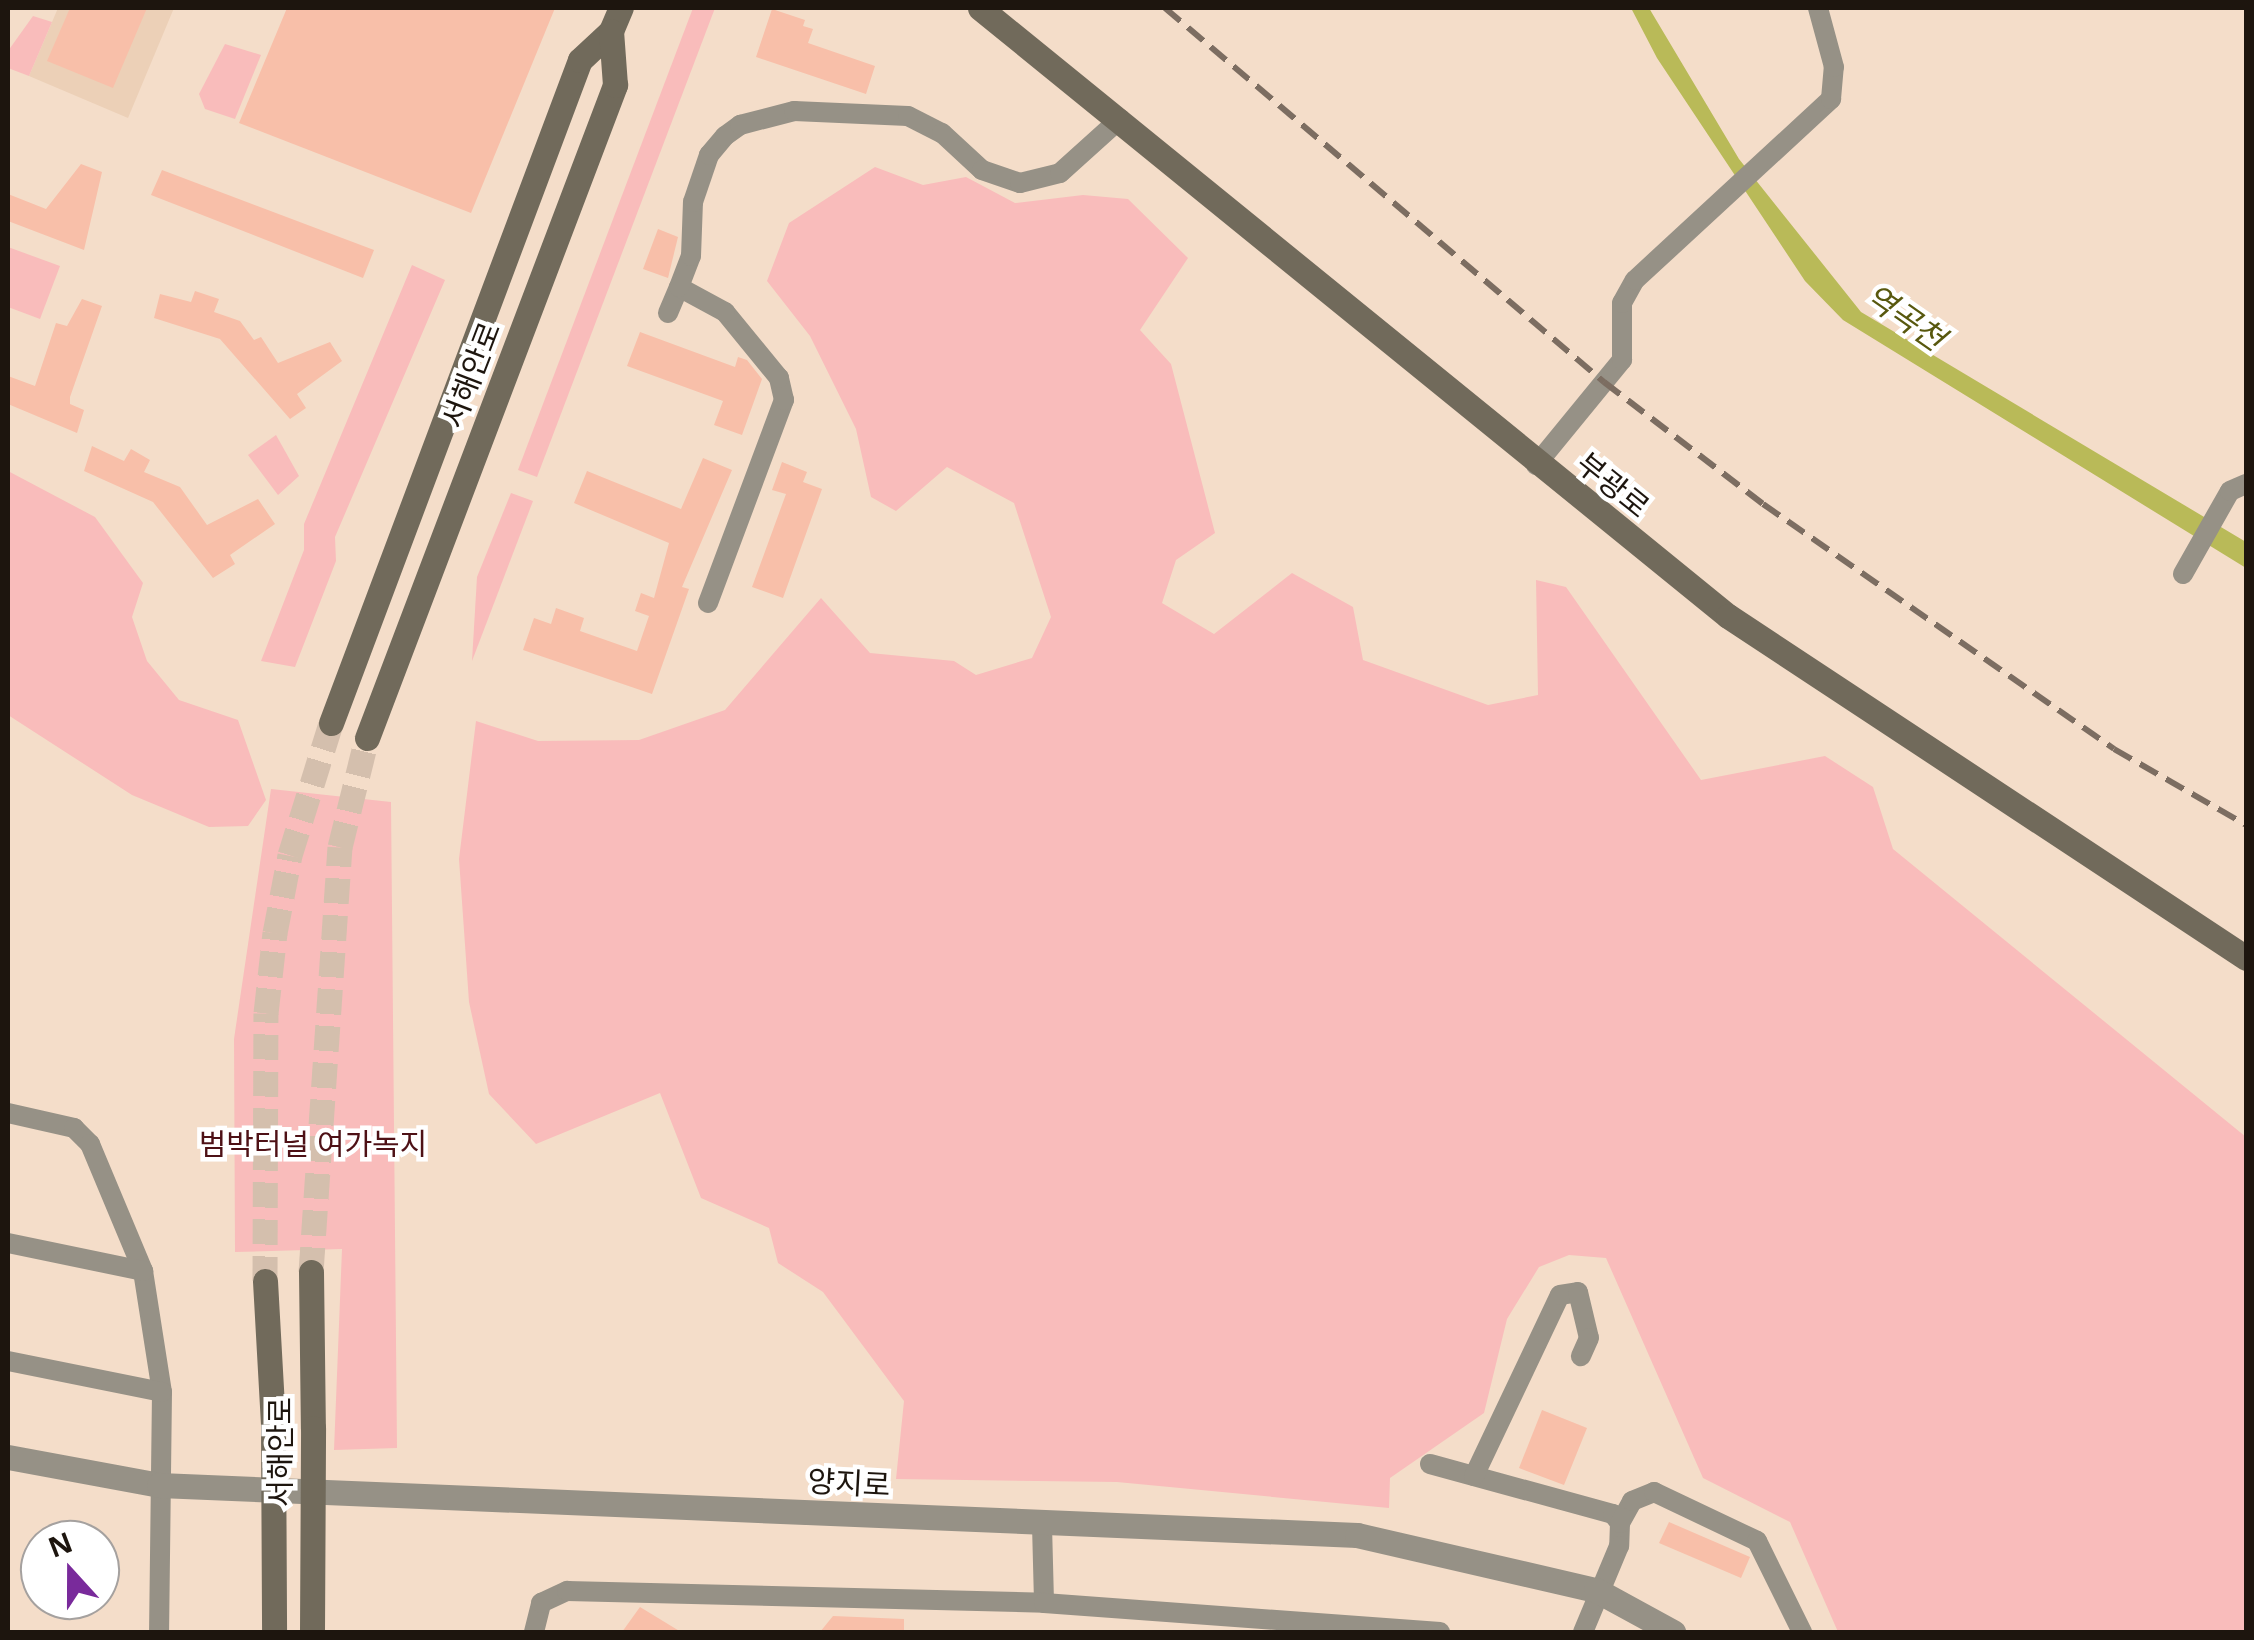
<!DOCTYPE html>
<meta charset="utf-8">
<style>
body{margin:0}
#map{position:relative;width:2254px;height:1640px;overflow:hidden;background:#f4ddc9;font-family:"Open Sans","Noto Sans KR",sans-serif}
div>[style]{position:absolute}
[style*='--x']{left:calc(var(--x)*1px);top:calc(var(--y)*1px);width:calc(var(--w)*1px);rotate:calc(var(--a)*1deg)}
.built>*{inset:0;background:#ecd0b7}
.green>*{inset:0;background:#f9bcbb}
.water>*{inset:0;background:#b9ba58}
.building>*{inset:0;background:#f8bfa9}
.secondary-tunnel>*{height:25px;margin-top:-12.5px;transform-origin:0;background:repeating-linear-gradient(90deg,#d4bfad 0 25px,transparent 0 37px)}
.minor>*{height:20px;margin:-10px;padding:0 10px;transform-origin:10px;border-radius:10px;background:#969186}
.tertiary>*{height:25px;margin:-12.5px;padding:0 12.5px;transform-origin:12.5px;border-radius:12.5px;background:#969186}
.secondary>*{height:25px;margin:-12.5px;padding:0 12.5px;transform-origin:12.5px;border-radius:12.5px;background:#716a5b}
.rail>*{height:6px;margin-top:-3px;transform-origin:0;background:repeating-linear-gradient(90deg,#7c6d61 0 20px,transparent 0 30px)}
.secondary-bridge>*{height:25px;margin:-12.5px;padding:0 12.5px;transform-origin:12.5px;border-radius:12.5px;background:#716a5b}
span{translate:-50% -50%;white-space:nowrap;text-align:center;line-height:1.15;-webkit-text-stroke:9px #fff;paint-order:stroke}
.street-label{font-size:30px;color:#1d150e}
.park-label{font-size:30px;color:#4e1116}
.water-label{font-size:32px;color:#58580e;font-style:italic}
.frame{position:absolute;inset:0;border:10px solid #1d150e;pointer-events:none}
.north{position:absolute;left:20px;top:1520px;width:100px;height:100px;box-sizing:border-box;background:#fff;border:2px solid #a5a19f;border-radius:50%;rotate:339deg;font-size:28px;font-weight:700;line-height:40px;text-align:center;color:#1d150e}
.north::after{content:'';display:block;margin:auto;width:35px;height:45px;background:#792a9b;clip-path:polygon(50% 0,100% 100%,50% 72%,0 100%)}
</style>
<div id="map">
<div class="built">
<div style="clip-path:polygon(58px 8px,174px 8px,128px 118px,29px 76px)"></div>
</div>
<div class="green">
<div style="clip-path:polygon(693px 8px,715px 8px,537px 477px,518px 470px)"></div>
<div style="clip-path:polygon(33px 16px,52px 22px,29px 76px,8px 68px,8px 51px)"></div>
<div style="clip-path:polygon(225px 44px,261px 55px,235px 119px,205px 109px,199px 94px)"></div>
<div style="clip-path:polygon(875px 167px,923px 185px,966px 177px,1015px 203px,1083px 195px,1128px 199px,1188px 258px,1140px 330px,1171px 364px,1215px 533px,1176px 560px,1162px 603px,1214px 634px,1292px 573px,1353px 607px,1363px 660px,1488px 705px,1538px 695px,1536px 580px,1566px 587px,1701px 780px,1825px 756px,1873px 787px,1893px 849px,2246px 1137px,2246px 1632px,1838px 1632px,1790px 1522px,1703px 1478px,1606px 1258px,1569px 1255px,1539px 1267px,1507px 1319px,1484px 1413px,1390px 1478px,1389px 1508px,1117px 1482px,896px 1479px,904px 1401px,823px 1292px,778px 1263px,769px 1228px,701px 1198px,660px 1093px,536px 1144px,489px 1094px,469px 1002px,459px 859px,476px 721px,538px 741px,639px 740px,725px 710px,821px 598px,870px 653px,954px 661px,976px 675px,1032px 658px,1051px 617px,1014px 503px,947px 467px,896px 511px,871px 497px,856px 429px,810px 336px,767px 281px,789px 223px)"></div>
<div style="clip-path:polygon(8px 247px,60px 266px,40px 319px,8px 307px)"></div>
<div style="clip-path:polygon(412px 265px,445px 280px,335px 537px,336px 561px,295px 667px,261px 661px,304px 550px,304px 524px)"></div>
<div style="clip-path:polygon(276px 435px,299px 476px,278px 495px,248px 455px)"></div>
<div style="clip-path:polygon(8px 471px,95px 517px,143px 583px,132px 617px,147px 661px,179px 700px,238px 720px,266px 800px,248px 826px,209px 827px,132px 795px,8px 715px)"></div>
<div style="clip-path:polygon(511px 493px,533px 501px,472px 661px,477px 577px)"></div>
<div style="clip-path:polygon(271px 789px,391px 802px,397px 1448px,334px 1450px,342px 1249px,235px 1252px,234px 1039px)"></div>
</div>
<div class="water">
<div style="clip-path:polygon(1631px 8px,1649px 8px,1739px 159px,1861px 312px,2246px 542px,2246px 568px,1843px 320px,1805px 281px,1657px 58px)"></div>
</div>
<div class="building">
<div style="clip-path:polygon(70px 8px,147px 8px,113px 88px,47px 61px)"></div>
<div style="clip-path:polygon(287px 8px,555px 8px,471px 213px,239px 123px)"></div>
<div style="clip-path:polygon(772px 9px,805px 20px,803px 26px,813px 29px,808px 43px,875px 66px,866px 94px,756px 57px)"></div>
<div style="clip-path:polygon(81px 164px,102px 172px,84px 250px,8px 221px,8px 194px,46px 209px)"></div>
<div style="clip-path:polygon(162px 170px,374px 250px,363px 278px,151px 195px)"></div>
<div style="clip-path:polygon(658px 229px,678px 237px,668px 278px,643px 269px)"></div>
<div style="clip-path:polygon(195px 291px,219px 299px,214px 312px,240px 321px,254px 340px,261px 337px,278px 363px,330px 342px,342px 361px,297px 394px,306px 408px,290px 419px,220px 339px,154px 318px,160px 294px,191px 302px)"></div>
<div style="clip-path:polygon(82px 299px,102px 306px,70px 397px,70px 404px,84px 410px,77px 433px,8px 404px,8px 376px,35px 386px,56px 323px,67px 326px)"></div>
<div style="clip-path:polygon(640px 332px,735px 367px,738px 357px,747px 360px,762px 379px,742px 435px,714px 425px,723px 401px,627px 366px)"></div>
<div style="clip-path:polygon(92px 446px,124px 461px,131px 449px,150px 460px,144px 472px,180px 487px,207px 525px,258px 499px,275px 524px,230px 555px,235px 564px,213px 578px,153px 502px,84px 471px)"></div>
<div style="clip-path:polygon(703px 458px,732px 470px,682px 587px,689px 589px,652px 694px,523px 650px,534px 618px,551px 624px,556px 608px,584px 618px,580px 631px,637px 651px,649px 616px,635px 611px,641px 593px,654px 598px,669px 543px,574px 503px,587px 471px,681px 509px)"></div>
<div style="clip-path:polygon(782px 462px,807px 472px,803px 482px,822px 489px,783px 598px,752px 587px,786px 494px,772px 490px)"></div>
<div style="clip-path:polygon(1542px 1410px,1587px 1428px,1564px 1485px,1519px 1468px)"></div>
<div style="clip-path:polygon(1669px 1522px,1750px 1557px,1741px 1578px,1659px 1543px)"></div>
<div style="clip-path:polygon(640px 1607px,681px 1632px,622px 1632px)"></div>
<div style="clip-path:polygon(833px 1616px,904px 1619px,904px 1632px,820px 1632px)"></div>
</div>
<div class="secondary-tunnel">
<div style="--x:311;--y:1272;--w:426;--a:-86.1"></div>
<div style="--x:340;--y:847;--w:112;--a:-76.1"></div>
<div style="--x:265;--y:1281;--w:268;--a:-89.8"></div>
<div style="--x:266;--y:1013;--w:81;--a:-83.6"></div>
<div style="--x:275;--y:933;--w:79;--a:-79.1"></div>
<div style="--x:290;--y:855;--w:138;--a:-72.7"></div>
</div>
<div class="minor">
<div style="--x:668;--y:313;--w:28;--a:-67"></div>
<div style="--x:1536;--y:465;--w:136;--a:-50.7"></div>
<div style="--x:1622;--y:360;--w:57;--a:-90"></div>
<div style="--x:1622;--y:303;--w:26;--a:-61"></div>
<div style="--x:1635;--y:280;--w:267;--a:-42.7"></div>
<div style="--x:1831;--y:99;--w:32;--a:-85"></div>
<div style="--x:1834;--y:67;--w:61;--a:-105.2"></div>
<div style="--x:2183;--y:574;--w:95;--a:-60.5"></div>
<div style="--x:2230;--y:491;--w:17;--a:-24"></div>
<div style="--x:708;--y:603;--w:217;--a:-69.5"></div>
<div style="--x:784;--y:400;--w:23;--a:-103"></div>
<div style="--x:779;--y:378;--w:85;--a:-129.3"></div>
<div style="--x:725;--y:312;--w:52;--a:-151.5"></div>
<div style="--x:679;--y:287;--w:33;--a:-69"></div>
<div style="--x:691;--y:256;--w:54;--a:-87.9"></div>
<div style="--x:693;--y:202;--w:50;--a:-71.2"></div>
<div style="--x:709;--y:155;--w:25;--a:-50"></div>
<div style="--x:725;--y:136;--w:19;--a:-36"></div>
<div style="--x:740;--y:125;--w:56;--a:-14.5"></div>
<div style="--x:794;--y:111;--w:114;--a:2.5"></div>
<div style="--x:908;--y:116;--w:38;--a:27"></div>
<div style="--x:942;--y:133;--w:54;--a:42.8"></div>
<div style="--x:982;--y:170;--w:40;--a:18.9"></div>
<div style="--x:1020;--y:183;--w:41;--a:-14"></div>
<div style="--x:1060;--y:173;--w:81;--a:-42"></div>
<div style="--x:8;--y:1113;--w:68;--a:12.8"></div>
<div style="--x:74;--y:1128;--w:23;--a:45"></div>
<div style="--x:90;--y:1144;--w:138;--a:67.3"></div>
<div style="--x:143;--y:1271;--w:122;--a:81.1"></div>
<div style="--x:162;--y:1392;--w:240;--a:90.7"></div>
<div style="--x:8;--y:1243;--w:138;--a:11.7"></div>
<div style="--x:8;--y:1361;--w:157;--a:11.4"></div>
<div style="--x:1430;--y:1464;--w:190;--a:15.3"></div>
<div style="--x:1613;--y:1514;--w:11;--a:52"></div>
<div style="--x:1620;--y:1523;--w:23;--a:92"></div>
<div style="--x:1619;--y:1546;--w:93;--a:112.7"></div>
<div style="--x:1474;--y:1476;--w:200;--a:-64.6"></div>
<div style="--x:1560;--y:1295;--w:18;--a:-9"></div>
<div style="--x:1578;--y:1292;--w:47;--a:76.6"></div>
<div style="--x:1589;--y:1338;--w:20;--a:114"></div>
<div style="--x:1620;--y:1523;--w:25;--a:-61"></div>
<div style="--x:1632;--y:1501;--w:24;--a:-22"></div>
<div style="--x:1654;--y:1492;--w:114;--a:25.4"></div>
<div style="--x:1757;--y:1541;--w:102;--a:63.7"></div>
<div style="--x:1042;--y:1525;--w:78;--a:88.5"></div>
<div style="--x:534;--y:1632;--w:30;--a:-76"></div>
<div style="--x:541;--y:1603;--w:29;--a:-25"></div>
<div style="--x:567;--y:1591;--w:477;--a:1.4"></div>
<div style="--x:1044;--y:1603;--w:397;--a:4.2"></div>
</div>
<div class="tertiary">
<div style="--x:8;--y:1457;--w:154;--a:10.5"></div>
<div style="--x:159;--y:1485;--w:1199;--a:2.39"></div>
<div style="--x:1357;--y:1535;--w:245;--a:13"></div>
<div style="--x:1596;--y:1590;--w:88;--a:28.6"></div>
</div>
<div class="secondary">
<div style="--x:980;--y:8;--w:964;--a:39.11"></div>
<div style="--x:1728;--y:616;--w:621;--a:33.43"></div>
<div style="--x:331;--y:723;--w:708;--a:-69.42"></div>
<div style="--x:580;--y:60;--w:42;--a:-43.1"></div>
<div style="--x:611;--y:31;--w:25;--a:-67"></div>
<div style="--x:367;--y:738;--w:699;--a:-69.2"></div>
<div style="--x:615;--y:85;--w:54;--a:-94.2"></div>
<div style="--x:311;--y:1272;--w:156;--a:89.3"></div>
<div style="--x:265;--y:1281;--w:144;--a:86.8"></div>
</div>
<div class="rail">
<div style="--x:1165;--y:8;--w:577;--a:40.43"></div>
<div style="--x:1604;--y:382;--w:200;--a:37.5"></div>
<div style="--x:1763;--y:504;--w:428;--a:34.9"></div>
<div style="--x:2114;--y:749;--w:152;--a:29.9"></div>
</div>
<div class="secondary-bridge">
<div style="--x:273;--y:1425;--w:207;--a:89.7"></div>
<div style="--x:312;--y:1632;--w:204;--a:-89.7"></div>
</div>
<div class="street-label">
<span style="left:471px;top:375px;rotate:-69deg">서해안로</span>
<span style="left:1613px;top:485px;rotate:39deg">부광로</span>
<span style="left:280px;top:1452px;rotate:-90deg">서해안로</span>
<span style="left:849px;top:1483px;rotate:3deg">양지로</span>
</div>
<div class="park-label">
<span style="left:313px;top:1144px">범박터널 여가녹지</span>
</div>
<div class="water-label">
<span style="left:1905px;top:317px;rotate:35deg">역곡천</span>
</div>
<div class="frame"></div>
<div class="north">N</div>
</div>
